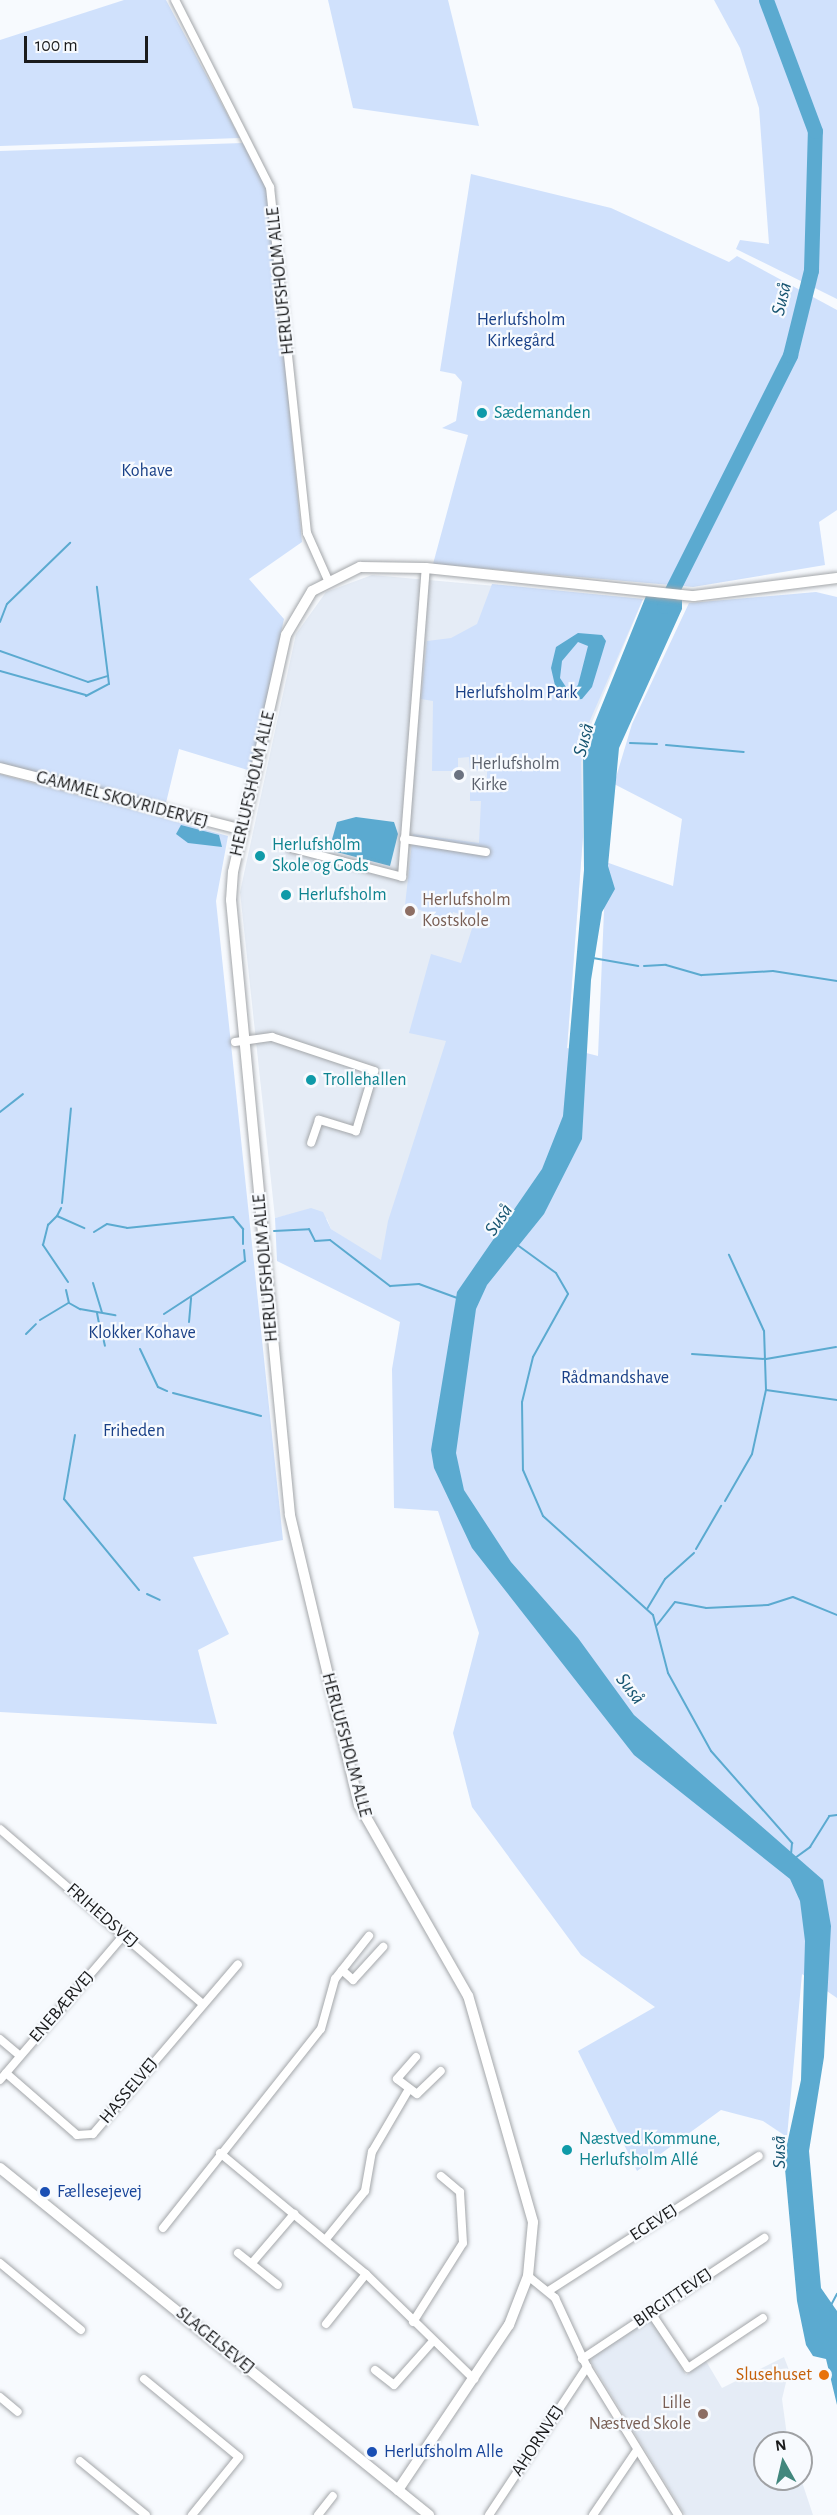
<!DOCTYPE html>
<meta charset="utf-8">
<style>
body{margin:0}
#map{position:relative;width:837px;height:2515px;overflow:hidden;background:#f7fafe;font-family:"Alegreya Sans",sans-serif}
div>[style]{position:absolute}
[style*='--x']{left:calc(var(--x)*1px);top:calc(var(--y)*1px);width:calc(var(--w)*1px);rotate:calc(var(--a)*1deg)}
.built>*{inset:0;background:#e5ecf6}
.green>*{inset:0;background:#d0e1fc}
.water>*{inset:0;background:#5baad0}
.stream>*{height:2px;margin:-1px;padding:0 1px;transform-origin:1px;border-radius:1px;background:#5baad0}
.river>*{height:15px;margin:-7.5px;padding:0 7.5px;transform-origin:7.5px;border-radius:7.5px;background:#5baad0}
.roads{filter:drop-shadow(0 0 2px #a4a7aa) drop-shadow(0 0 2px #a4a7aa)}
.minor>*{height:8px;margin:-4px;padding:0 4px;transform-origin:4px;border-radius:4px;background:#fff}
.tertiary>*{height:10px;margin:-5px;padding:0 5px;transform-origin:5px;border-radius:5px;background:#fff}
.dots>*{width:16px;height:16px;translate:-50% -50%;box-sizing:border-box;border:3px solid #f7fafe;border-radius:50%}
span{translate:-50% -50%;white-space:nowrap;text-align:center;line-height:1.15;-webkit-text-stroke:4.5px #f7fafe;paint-order:stroke}
.street-label{font-size:18px;color:#1a1b1c}
.park-label{font-size:18px;color:#183f86}
.culture-label{font-size:18px;color:#0d838f}
.left{translate:0 -50%;text-align:left}
.worship-label{font-size:18px;color:#5b616d}
.education-label{font-size:18px;color:#785e54}
.right{translate:-100% -50%;text-align:right}
.transit-label{font-size:18px;color:#164399}
.food-label{font-size:18px;color:#c56008}
.water-label{font-size:20px;color:#165470;font-style:italic}
.north{position:absolute;left:753px;top:2431px;width:60px;height:60px;box-sizing:border-box;background:#f7fafe;border:2px solid #9fa1a4;border-radius:50%;rotate:352deg;font-size:16px;font-weight:700;line-height:24px;text-align:center;color:#1a1b1c}
.north::after{content:'';display:block;margin:auto;width:21px;height:27px;background:#42877d;clip-path:polygon(50% 0,100% 100%,50% 72%,0 100%)}
.scale{position:absolute;left:24px;top:36px;width:124px;height:27px;box-sizing:border-box;border:3px solid #1a1b1c;border-top:0;padding-left:8px;font-size:18px;line-height:21px;white-space:nowrap;color:#1a1b1c;-webkit-text-stroke:4px #f7fafe;paint-order:stroke}
</style>
<div id="map">
<div class="built">
<div style="clip-path:polygon(372px 575px,643px 599px,583px 744px,583px 836px,567px 1049px,398px 1273px,331px 1229px,327px 1219px,300px 1212px,275px 1218px,240px 892px,296px 634px,326px 592px)"></div>
<div style="clip-path:polygon(650px 2317px,686px 2375px,706px 2361px,722px 2388px,784px 2357px,789px 2370px,782px 2399px,788px 2443px,765px 2443px,765px 2479px,801px 2479px,813px 2515px,685px 2515px,591px 2362px,593px 2354px)"></div>
</div>
<div class="green">
<div style="clip-path:polygon(124px 0,166px 0,240px 138px,0 146px,0 40px)"></div>
<div style="clip-path:polygon(328px 0,448px 0,479px 126px,353px 108px)"></div>
<div style="clip-path:polygon(714px 0,837px 0,837px 299px,736px 249px,740px 240px,769px 244px,759px 108px,740px 48px)"></div>
<div style="clip-path:polygon(243px 143px,261px 170px,270px 204px,302px 542px,249px 579px,284px 619px,251px 771px,179px 749px,165px 807px,0 763px,0 151px)"></div>
<div style="clip-path:polygon(471px 174px,611px 208px,729px 262px,737px 256px,837px 310px,837px 510px,819px 522px,825px 565px,693px 587px,433px 564px,468px 435px,442px 428px,456px 421px,462px 382px,455px 374px,440px 371px)"></div>
<div style="clip-path:polygon(492px 584px,643px 599px,588px 725px,581px 762px,583px 836px,567px 1048px,598px 1056px,606px 862px,673px 886px,682px 819px,614px 784px,632px 724px,689px 603px,816px 592px,837px 597px,837px 1998px,802px 1974px,787px 2137px,763px 2121px,721px 2110px,637px 2171px,578px 2051px,655px 2007px,581px 1955px,472px 1807px,453px 1733px,479px 1633px,438px 1511px,394px 1508px,392px 1369px,400px 1322px,277px 1261px,275px 1218px,311px 1208px,323px 1212px,331px 1229px,381px 1260px,388px 1221px,446px 1041px,409px 1033px,431px 954px,461px 963px,475px 919px,453px 912px,450px 920px,405px 905px,413px 834px,479px 843px,481px 801px,470px 801px,470px 788px,487px 788px,487px 771px,470px 770px,469px 757px,458px 758px,458px 771px,432px 771px,433px 701px,421px 699px,427px 641px,451px 638px,477px 624px)"></div>
<div style="clip-path:polygon(0 774px,228px 836px,216px 901px,283px 1540px,193px 1557px,229px 1634px,198px 1650px,217px 1724px,0 1712px)"></div>
</div>
<div class="water">
<div style="clip-path:polygon(646px 596px,682px 600px,682px 609px,619px 748px,608px 866px,615px 889px,602px 912px,591px 980px,582px 1139px,544px 1214px,487px 1285px,476px 1309px,456px 1453px,464px 1490px,511px 1562px,578px 1638px,634px 1715px,823px 1880px,831px 1926px,824px 2057px,809px 2151px,821px 2288px,837px 2311px,837px 2405px,826px 2359px,813px 2356px,806px 2345px,797px 2301px,784px 2158px,801px 2080px,805px 1941px,800px 1901px,790px 1879px,634px 1755px,472px 1548px,434px 1468px,431px 1450px,457px 1292px,542px 1169px,563px 1116px,584px 870px,583px 752px)"></div>
<div style="clip-path:polygon(evenodd,578px 633px,602px 635px,606px 641px,592px 687px,582px 699px,572px 700px,556px 690px,551px 668px,556px 647px,578px 633px,578px 642px,588px 646px,578px 685px,570px 693px,560px 678px,562px 661px,578px 642px)"></div>
<div style="clip-path:polygon(356px 817px,394px 822px,398px 834px,390px 866px,329px 850px,337px 822px)"></div>
<div style="clip-path:polygon(181px 825px,219px 835px,222px 847px,188px 843px,176px 834px)"></div>
</div>
<div class="stream">
<div style="--x:0;--y:622;--w:19;--a:-69"></div>
<div style="--x:7;--y:604;--w:88;--a:-44.1"></div>
<div style="--x:0;--y:651;--w:93;--a:19.4"></div>
<div style="--x:88;--y:682;--w:21;--a:-17"></div>
<div style="--x:0;--y:671;--w:89;--a:15.6"></div>
<div style="--x:86;--y:696;--w:26;--a:-28"></div>
<div style="--x:109;--y:684;--w:98;--a:-97.1"></div>
<div style="--x:630;--y:743;--w:27;--a:2"></div>
<div style="--x:666;--y:745;--w:78;--a:5.1"></div>
<div style="--x:593;--y:958;--w:46;--a:10.1"></div>
<div style="--x:644;--y:966;--w:22;--a:-3"></div>
<div style="--x:666;--y:965;--w:37;--a:16"></div>
<div style="--x:702;--y:975;--w:71;--a:-3.2"></div>
<div style="--x:773;--y:971;--w:65;--a:8.9"></div>
<div style="--x:0;--y:1112;--w:29;--a:-38"></div>
<div style="--x:62;--y:1203;--w:95;--a:-84.6"></div>
<div style="--x:57;--y:1216;--w:9;--a:-63"></div>
<div style="--x:274;--y:1231;--w:35;--a:-3"></div>
<div style="--x:309;--y:1229;--w:13;--a:63"></div>
<div style="--x:315;--y:1241;--w:15;--a:-4"></div>
<div style="--x:330;--y:1240;--w:76;--a:37.5"></div>
<div style="--x:390;--y:1286;--w:29;--a:-4"></div>
<div style="--x:419;--y:1284;--w:40;--a:20.2"></div>
<div style="--x:94;--y:1232;--w:15;--a:-32"></div>
<div style="--x:107;--y:1224;--w:20;--a:11"></div>
<div style="--x:127;--y:1228;--w:107;--a:-5.9"></div>
<div style="--x:233;--y:1217;--w:16;--a:50"></div>
<div style="--x:243;--y:1229;--w:15;--a:90"></div>
<div style="--x:516;--y:1244;--w:49;--a:35.9"></div>
<div style="--x:556;--y:1273;--w:24;--a:60"></div>
<div style="--x:568;--y:1294;--w:72;--a:119.1"></div>
<div style="--x:533;--y:1357;--w:46;--a:103.7"></div>
<div style="--x:522;--y:1402;--w:68;--a:89.2"></div>
<div style="--x:523;--y:1470;--w:50;--a:66.5"></div>
<div style="--x:543;--y:1516;--w:148;--a:42"></div>
<div style="--x:653;--y:1615;--w:60;--a:75.5"></div>
<div style="--x:668;--y:1673;--w:89;--a:61.1"></div>
<div style="--x:711;--y:1751;--w:123;--a:48.6"></div>
<div style="--x:792;--y:1843;--w:12;--a:95"></div>
<div style="--x:68;--y:1282;--w:45;--a:-124"></div>
<div style="--x:43;--y:1245;--w:21;--a:-76"></div>
<div style="--x:48;--y:1225;--w:13;--a:-45"></div>
<div style="--x:57;--y:1216;--w:30;--a:24"></div>
<div style="--x:93;--y:1283;--w:30;--a:73"></div>
<div style="--x:66;--y:1290;--w:13;--a:77"></div>
<div style="--x:69;--y:1303;--w:13;--a:29"></div>
<div style="--x:80;--y:1309;--w:36;--a:10"></div>
<div style="--x:97;--y:1313;--w:15;--a:79"></div>
<div style="--x:164;--y:1314;--w:97;--a:-33.2"></div>
<div style="--x:245;--y:1261;--w:11;--a:-95"></div>
<div style="--x:40;--y:1320;--w:33;--a:-31"></div>
<div style="--x:189;--y:1322;--w:24;--a:-85"></div>
<div style="--x:102;--y:1333;--w:13;--a:77"></div>
<div style="--x:26;--y:1334;--w:14;--a:-45"></div>
<div style="--x:140;--y:1349;--w:42;--a:64.7"></div>
<div style="--x:158;--y:1387;--w:10;--a:24"></div>
<div style="--x:692;--y:1354;--w:74;--a:3.9"></div>
<div style="--x:766;--y:1359;--w:71;--a:-9.7"></div>
<div style="--x:766;--y:1390;--w:72;--a:8"></div>
<div style="--x:173;--y:1393;--w:91;--a:14.6"></div>
<div style="--x:75;--y:1435;--w:65;--a:99.8"></div>
<div style="--x:64;--y:1499;--w:118;--a:50.5"></div>
<div style="--x:725;--y:1501;--w:54;--a:-60.1"></div>
<div style="--x:752;--y:1454;--w:66;--a:-77.7"></div>
<div style="--x:766;--y:1390;--w:59;--a:-91.9"></div>
<div style="--x:764;--y:1331;--w:84;--a:-114.7"></div>
<div style="--x:696;--y:1549;--w:50;--a:-59.8"></div>
<div style="--x:147;--y:1594;--w:14;--a:25"></div>
<div style="--x:647;--y:1609;--w:35;--a:-59"></div>
<div style="--x:665;--y:1579;--w:39;--a:-42"></div>
<div style="--x:657;--y:1625;--w:29;--a:-52"></div>
<div style="--x:675;--y:1602;--w:32;--a:11"></div>
<div style="--x:706;--y:1608;--w:62;--a:-2.8"></div>
<div style="--x:768;--y:1605;--w:26;--a:-18"></div>
<div style="--x:793;--y:1597;--w:48;--a:22.2"></div>
<div style="--x:795;--y:1858;--w:19;--a:-36"></div>
<div style="--x:810;--y:1847;--w:36;--a:-58"></div>
<div style="--x:829;--y:1816;--w:8;--a:-7"></div>
<div style="--x:830;--y:2307;--w:15;--a:-62"></div>
</div>
<div class="river">
<div style="--x:664;--y:606;--w:281;--a:-63.3"></div>
<div style="--x:790;--y:355;--w:88;--a:-76.1"></div>
<div style="--x:811;--y:270;--w:139;--a:-88.4"></div>
<div style="--x:815;--y:131;--w:140;--a:-110.5"></div>
</div>
<div class="roads">
<div class="minor">
<div style="--x:175;--y:0;--w:210;--a:63.1"></div>
<div style="--x:270;--y:187;--w:348;--a:83.9"></div>
<div style="--x:307;--y:533;--w:51;--a:65.9"></div>
<div style="--x:404;--y:839;--w:83;--a:9"></div>
<div style="--x:291;--y:848;--w:115;--a:14.6"></div>
<div style="--x:402;--y:877;--w:310;--a:-85.6"></div>
<div style="--x:235;--y:1042;--w:37;--a:-8"></div>
<div style="--x:272;--y:1037;--w:108;--a:18.4"></div>
<div style="--x:374;--y:1071;--w:63;--a:106.7"></div>
<div style="--x:356;--y:1131;--w:39;--a:-163"></div>
<div style="--x:319;--y:1120;--w:24;--a:109"></div>
<div style="--x:0;--y:1829;--w:268;--a:40.8"></div>
<div style="--x:342;--y:1970;--w:15;--a:42"></div>
<div style="--x:353;--y:1980;--w:45;--a:-47.7"></div>
<div style="--x:0;--y:2039;--w:26;--a:40"></div>
<div style="--x:416;--y:2057;--w:29;--a:131"></div>
<div style="--x:397;--y:2079;--w:25;--a:37"></div>
<div style="--x:417;--y:2094;--w:33;--a:-44"></div>
<div style="--x:6;--y:2073;--w:94;--a:41.1"></div>
<div style="--x:77;--y:2135;--w:16;--a:-4"></div>
<div style="--x:93;--y:2134;--w:223;--a:-49.5"></div>
<div style="--x:0;--y:2080;--w:191;--a:-49.5"></div>
<div style="--x:220;--y:2153;--w:190;--a:39.7"></div>
<div style="--x:366;--y:2274;--w:151;--a:44.2"></div>
<div style="--x:163;--y:2228;--w:254;--a:-51.6"></div>
<div style="--x:321;--y:2029;--w:52;--a:-74.4"></div>
<div style="--x:335;--y:1979;--w:55;--a:-51.7"></div>
<div style="--x:326;--y:2239;--w:62;--a:-50.9"></div>
<div style="--x:365;--y:2191;--w:40;--a:-80"></div>
<div style="--x:372;--y:2152;--w:73;--a:-59.6"></div>
<div style="--x:238;--y:2253;--w:51;--a:38.7"></div>
<div style="--x:0;--y:2263;--w:105;--a:39.6"></div>
<div style="--x:252;--y:2263;--w:65;--a:-49.4"></div>
<div style="--x:528;--y:2276;--w:35;--a:39"></div>
<div style="--x:555;--y:2298;--w:76;--a:65.1"></div>
<div style="--x:587;--y:2367;--w:174;--a:58.4"></div>
<div style="--x:550;--y:2290;--w:248;--a:-32.7"></div>
<div style="--x:651;--y:2313;--w:66;--a:56.1"></div>
<div style="--x:688;--y:2368;--w:90;--a:-33.7"></div>
<div style="--x:413;--y:2322;--w:93;--a:-57.7"></div>
<div style="--x:463;--y:2243;--w:51;--a:-93.4"></div>
<div style="--x:460;--y:2192;--w:25;--a:-140"></div>
<div style="--x:326;--y:2324;--w:64;--a:-51.3"></div>
<div style="--x:582;--y:2359;--w:219;--a:-33.6"></div>
<div style="--x:375;--y:2370;--w:24;--a:38"></div>
<div style="--x:394;--y:2385;--w:59;--a:-48.4"></div>
<div style="--x:144;--y:2379;--w:123;--a:39.4"></div>
<div style="--x:239;--y:2457;--w:75;--a:129"></div>
<div style="--x:0;--y:2397;--w:23;--a:40"></div>
<div style="--x:80;--y:2461;--w:85;--a:39.3"></div>
<div style="--x:318;--y:2515;--w:24;--a:-52"></div>
<div style="--x:489;--y:2515;--w:178;--a:-56.5"></div>
<div style="--x:593;--y:2515;--w:78;--a:-55.9"></div>
</div>
<div class="tertiary">
<div style="--x:0;--y:768;--w:251;--a:14.3"></div>
<div style="--x:0;--y:2168;--w:552;--a:38.97"></div>
<div style="--x:398;--y:2490;--w:199;--a:-56.1"></div>
<div style="--x:509;--y:2325;--w:53;--a:-68.8"></div>
<div style="--x:528;--y:2276;--w:54;--a:-84.7"></div>
<div style="--x:533;--y:2222;--w:235;--a:-106"></div>
<div style="--x:468;--y:1996;--w:220;--a:-119.7"></div>
<div style="--x:359;--y:1805;--w:298;--a:-103.4"></div>
<div style="--x:290;--y:1515;--w:618;--a:-95.48"></div>
<div style="--x:231;--y:900;--w:28;--a:-86"></div>
<div style="--x:233;--y:872;--w:243;--a:-77.4"></div>
<div style="--x:286;--y:635;--w:51;--a:-59.4"></div>
<div style="--x:312;--y:591;--w:54;--a:-26.6"></div>
<div style="--x:360;--y:567;--w:66;--a:0.9"></div>
<div style="--x:426;--y:568;--w:269;--a:6"></div>
<div style="--x:694;--y:596;--w:144;--a:-7.2"></div>
</div>
</div>
<div class="dots">
<div style="left:482px;top:413px;background:#0f9aa8"></div>
<div style="left:459px;top:775px;background:#6b7280"></div>
<div style="left:260px;top:856px;background:#0f9aa8"></div>
<div style="left:286px;top:895px;background:#0f9aa8"></div>
<div style="left:410px;top:911px;background:#8d6e63"></div>
<div style="left:311px;top:1080px;background:#0f9aa8"></div>
<div style="left:567px;top:2150px;background:#0f9aa8"></div>
<div style="left:45px;top:2192px;background:#1a4fb4"></div>
<div style="left:824px;top:2375px;background:#e8710a"></div>
<div style="left:703px;top:2414px;background:#8d6e63"></div>
<div style="left:372px;top:2452px;background:#1a4fb4"></div>
</div>
<div class="street-label">
<span style="left:281px;top:281px;rotate:-96deg">HERLUFSHOLM ALLE</span>
<span style="left:253px;top:784px;rotate:-77deg">HERLUFSHOLM ALLE</span>
<span style="left:122px;top:800px;rotate:15deg">GAMMEL SKOVRIDERVEJ</span>
<span style="left:266px;top:1268px;rotate:-95deg">HERLUFSHOLM ALLE</span>
<span style="left:346px;top:1745px;rotate:75deg">HERLUFSHOLM ALLE</span>
<span style="left:102px;top:1916px;rotate:41deg">FRIHEDSVEJ</span>
<span style="left:62px;top:2007px;rotate:-49deg">ENEBÆRVEJ</span>
<span style="left:129px;top:2091px;rotate:-50deg">HASSELVEJ</span>
<span style="left:654px;top:2223px;rotate:-33deg">EGEVEJ</span>
<span style="left:673px;top:2298px;rotate:-34deg">BIRGITTEVEJ</span>
<span style="left:215px;top:2341px;rotate:39deg">SLAGELSEVEJ</span>
<span style="left:538px;top:2441px;rotate:-57deg">AHORNVEJ</span>
</div>
<div class="park-label">
<span style="left:521px;top:331px">Herlufsholm<br>Kirkegård</span>
<span style="left:147px;top:471px">Kohave</span>
<span style="left:516px;top:693px">Herlufsholm Park</span>
<span style="left:142px;top:1333px">Klokker Kohave</span>
<span style="left:615px;top:1378px">Rådmandshave</span>
<span style="left:134px;top:1431px">Friheden</span>
</div>
<div class="culture-label">
<span class="left" style="left:494px;top:413px">Sædemanden</span>
<span class="left" style="left:272px;top:856px">Herlufsholm<br>Skole og Gods</span>
<span class="left" style="left:298px;top:895px">Herlufsholm</span>
<span class="left" style="left:323px;top:1080px">Trollehallen</span>
<span class="left" style="left:579px;top:2150px">Næstved Kommune,<br>Herlufsholm Allé</span>
</div>
<div class="worship-label">
<span class="left" style="left:471px;top:775px">Herlufsholm<br>Kirke</span>
</div>
<div class="education-label">
<span class="left" style="left:422px;top:911px">Herlufsholm<br>Kostskole</span>
<span class="right" style="left:691px;top:2414px">Lille<br>Næstved Skole</span>
</div>
<div class="transit-label">
<span class="left" style="left:57px;top:2192px">Fællesejevej</span>
<span class="left" style="left:384px;top:2452px">Herlufsholm Alle</span>
</div>
<div class="food-label">
<span class="right" style="left:812px;top:2375px">Slusehuset</span>
</div>
<div class="water-label">
<span style="left:782px;top:299px;rotate:-77deg">Suså</span>
<span style="left:584px;top:740px;rotate:-75deg">Suså</span>
<span style="left:499px;top:1220px;rotate:-55deg">Suså</span>
<span style="left:630px;top:1689px;rotate:52deg">Suså</span>
<span style="left:779px;top:2152px;rotate:-90deg">Suså</span>
</div>
<div class="north">N</div>
<div class="scale">100 m</div>
</div>
